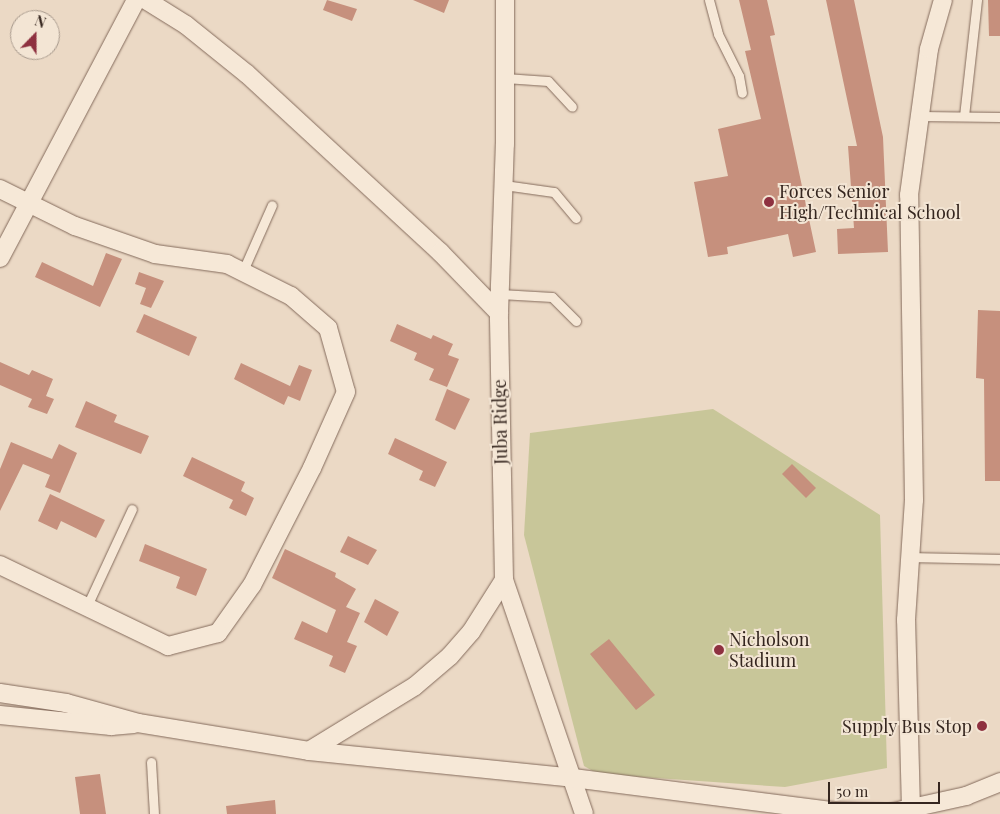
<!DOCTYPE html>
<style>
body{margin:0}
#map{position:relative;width:1000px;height:814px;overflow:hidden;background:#ebd9c5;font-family:"Playfair Display",serif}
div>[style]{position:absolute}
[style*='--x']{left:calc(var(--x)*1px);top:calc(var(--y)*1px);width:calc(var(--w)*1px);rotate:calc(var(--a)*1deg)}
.green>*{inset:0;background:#c8c699}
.building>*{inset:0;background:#c6907d}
.roads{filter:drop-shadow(0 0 1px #846b5c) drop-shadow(0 0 1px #846b5c)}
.lane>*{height:9px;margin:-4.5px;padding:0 4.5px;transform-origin:4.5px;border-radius:4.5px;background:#f6e8d7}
.street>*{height:18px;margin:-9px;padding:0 9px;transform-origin:9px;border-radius:9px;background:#f6e8d7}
.dots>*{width:14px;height:14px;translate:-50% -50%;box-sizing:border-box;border:2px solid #f3e5d4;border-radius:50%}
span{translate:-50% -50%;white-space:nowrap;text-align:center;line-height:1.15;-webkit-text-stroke:4px #f3e5d4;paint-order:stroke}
.poi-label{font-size:18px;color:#35261f}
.left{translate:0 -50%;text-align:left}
.right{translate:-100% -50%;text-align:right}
.street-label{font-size:18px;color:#35261f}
.north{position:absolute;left:10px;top:10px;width:50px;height:50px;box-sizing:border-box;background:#f3e5d4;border:1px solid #a7998c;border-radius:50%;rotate:22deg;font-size:14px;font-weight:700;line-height:20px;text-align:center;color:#35261f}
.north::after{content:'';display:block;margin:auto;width:18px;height:22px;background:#8e3140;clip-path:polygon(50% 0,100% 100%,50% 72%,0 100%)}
.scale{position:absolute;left:828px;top:782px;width:112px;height:22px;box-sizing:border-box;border:2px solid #35261f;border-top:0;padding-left:6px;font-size:15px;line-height:18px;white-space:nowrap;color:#35261f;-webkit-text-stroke:4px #f3e5d4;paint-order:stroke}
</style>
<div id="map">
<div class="green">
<div style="clip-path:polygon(713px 409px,880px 515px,887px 768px,785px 787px,598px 774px,584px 766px,524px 535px,530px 433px)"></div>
</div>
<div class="building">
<div style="clip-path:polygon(327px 0,357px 9px,352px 21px,323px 10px)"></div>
<div style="clip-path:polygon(413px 0,449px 0,444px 13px)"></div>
<div style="clip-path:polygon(739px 0,767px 0,775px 35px,770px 36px,816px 252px,793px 257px,788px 234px,727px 247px,728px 254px,708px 257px,694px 182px,728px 176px,718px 129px,761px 119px,745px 51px,751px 50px)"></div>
<div style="clip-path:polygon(826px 0,854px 0,883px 137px,888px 252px,838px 254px,837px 229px,854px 228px,848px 146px,857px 146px)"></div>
<div style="clip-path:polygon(988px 0,1000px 0,1000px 36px,989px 36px)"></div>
<div style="clip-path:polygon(106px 253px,122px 259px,100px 307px,35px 277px,42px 262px,93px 286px)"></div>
<div style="clip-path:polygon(139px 272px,164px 281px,151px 308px,140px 304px,146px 288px,135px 284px)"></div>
<div style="clip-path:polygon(978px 310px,1000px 311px,1000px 481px,985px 481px,984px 379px,976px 378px)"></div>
<div style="clip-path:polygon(144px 314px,197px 337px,189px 356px,136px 332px)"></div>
<div style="clip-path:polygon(397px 324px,431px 339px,433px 335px,453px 344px,448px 355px,459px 359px,447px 387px,429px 380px,434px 369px,414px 360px,417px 353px,390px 341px)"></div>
<div style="clip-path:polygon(0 362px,29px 375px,32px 370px,53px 379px,46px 396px,54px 399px,47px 414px,28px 407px,32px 399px,0 385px)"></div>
<div style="clip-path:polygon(241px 363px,290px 386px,299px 365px,312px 370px,300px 401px,288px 396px,284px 405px,234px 379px)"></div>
<div style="clip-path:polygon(447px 389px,470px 399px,455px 430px,435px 420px)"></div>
<div style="clip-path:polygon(86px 401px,117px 415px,114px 422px,149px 436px,141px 454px,75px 427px)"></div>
<div style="clip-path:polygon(395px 438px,447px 462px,435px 487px,419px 480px,423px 471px,388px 454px)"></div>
<div style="clip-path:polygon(11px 442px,52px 459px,59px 444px,77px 453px,60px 493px,45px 487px,50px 475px,23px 464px,0 511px,0 469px)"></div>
<div style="clip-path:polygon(192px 457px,245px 482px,241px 491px,254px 498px,246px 516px,229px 508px,233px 500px,183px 476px)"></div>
<div style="clip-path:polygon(792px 464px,816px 488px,806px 498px,782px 474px)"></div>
<div style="clip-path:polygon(50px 494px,105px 520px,96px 538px,61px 521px,57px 530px,38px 521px)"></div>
<div style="clip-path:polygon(348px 536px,377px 550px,368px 565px,340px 552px)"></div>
<div style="clip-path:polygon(145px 544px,207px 569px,196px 596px,176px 588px,180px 577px,139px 561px)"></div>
<div style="clip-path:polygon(285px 549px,336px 573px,335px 577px,356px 589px,346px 607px,360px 613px,347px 642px,357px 646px,345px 673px,329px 666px,333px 656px,294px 639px,302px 621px,327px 633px,336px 610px,272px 578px)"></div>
<div style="clip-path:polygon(375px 599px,399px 612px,387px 636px,364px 622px)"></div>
<div style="clip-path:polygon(609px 639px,655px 695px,636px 710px,590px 654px)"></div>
<div style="clip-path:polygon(100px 774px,106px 814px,80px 814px,75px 777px)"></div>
<div style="clip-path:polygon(275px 800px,276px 814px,227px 814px,226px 806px)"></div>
</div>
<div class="roads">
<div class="lane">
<div style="--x:709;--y:0;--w:35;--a:75"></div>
<div style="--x:718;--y:34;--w:47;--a:63.4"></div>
<div style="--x:739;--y:76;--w:17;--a:80"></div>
<div style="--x:505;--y:78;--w:43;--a:4"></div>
<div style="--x:548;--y:81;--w:35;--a:47"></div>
<div style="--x:920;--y:116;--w:80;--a:0.7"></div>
<div style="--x:964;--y:116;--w:117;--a:-83.6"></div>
<div style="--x:504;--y:185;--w:50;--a:8"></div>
<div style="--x:554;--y:192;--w:34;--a:50"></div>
<div style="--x:242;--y:273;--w:74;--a:-66.2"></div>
<div style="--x:500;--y:294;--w:52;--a:3.3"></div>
<div style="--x:552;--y:297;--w:34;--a:45"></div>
<div style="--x:912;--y:557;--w:88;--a:1.3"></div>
<div style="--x:86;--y:608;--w:109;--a:-65.1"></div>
<div style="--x:151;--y:762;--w:52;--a:86.7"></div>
</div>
<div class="street">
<div style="--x:146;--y:0;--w:47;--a:32"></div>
<div style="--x:186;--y:25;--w:78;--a:38.8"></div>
<div style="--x:247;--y:74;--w:263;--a:42.7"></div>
<div style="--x:440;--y:252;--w:85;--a:46"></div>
<div style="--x:0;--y:189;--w:84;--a:26.3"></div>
<div style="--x:75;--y:226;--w:85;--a:19.3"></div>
<div style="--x:155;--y:254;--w:73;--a:7.9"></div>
<div style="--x:227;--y:264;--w:72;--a:26.6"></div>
<div style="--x:291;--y:296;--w:49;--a:40.9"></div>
<div style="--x:328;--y:328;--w:66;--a:74.3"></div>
<div style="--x:346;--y:392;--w:83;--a:114.1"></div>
<div style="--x:312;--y:468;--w:131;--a:117.1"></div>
<div style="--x:252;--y:585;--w:59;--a:125.3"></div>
<div style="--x:218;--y:633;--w:52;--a:165.4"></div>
<div style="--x:168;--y:646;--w:187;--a:-154.3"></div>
<div style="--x:0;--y:258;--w:292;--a:-62.2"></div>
<div style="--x:504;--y:580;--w:247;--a:71.1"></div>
<div style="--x:0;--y:693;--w:67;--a:8.6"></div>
<div style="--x:66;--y:703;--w:75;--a:15.5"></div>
<div style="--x:138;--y:723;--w:173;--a:9.3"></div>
<div style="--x:309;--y:751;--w:265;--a:5.8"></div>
<div style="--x:573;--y:778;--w:260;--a:7.3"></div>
<div style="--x:831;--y:811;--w:58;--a:2"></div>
<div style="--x:889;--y:813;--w:79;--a:-12.4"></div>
<div style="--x:966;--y:796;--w:37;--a:-22"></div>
<div style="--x:0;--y:715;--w:112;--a:5.7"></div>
<div style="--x:111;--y:726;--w:23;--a:-5"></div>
<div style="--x:309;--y:751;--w:124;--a:-31.5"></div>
<div style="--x:415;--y:686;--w:46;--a:-40.6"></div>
<div style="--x:450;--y:656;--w:32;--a:-49"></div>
<div style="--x:471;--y:632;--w:62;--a:-57.6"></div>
<div style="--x:504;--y:580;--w:267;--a:-91.1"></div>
<div style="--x:499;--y:313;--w:169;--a:-88"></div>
<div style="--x:505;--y:144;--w:144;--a:-90"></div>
<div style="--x:911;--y:809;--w:189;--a:-91.5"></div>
<div style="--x:906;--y:620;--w:120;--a:-86.2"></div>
<div style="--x:914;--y:500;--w:305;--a:-90.9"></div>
<div style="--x:909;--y:195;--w:147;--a:-82.2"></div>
<div style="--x:929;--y:49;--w:51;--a:-74.1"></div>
</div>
</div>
<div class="dots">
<div style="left:769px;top:202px;background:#8e3140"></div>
<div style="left:719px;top:650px;background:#8e3140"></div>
<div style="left:982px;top:726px;background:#8e3140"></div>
</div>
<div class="poi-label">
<span class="left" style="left:779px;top:202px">Forces Senior<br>High/Technical School</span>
<span class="left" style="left:729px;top:650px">Nicholson<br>Stadium</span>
<span class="right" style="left:972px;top:726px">Supply Bus Stop</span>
</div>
<div class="street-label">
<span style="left:500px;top:422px;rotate:-91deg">Juba Ridge</span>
</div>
<div class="north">N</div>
<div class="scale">50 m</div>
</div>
